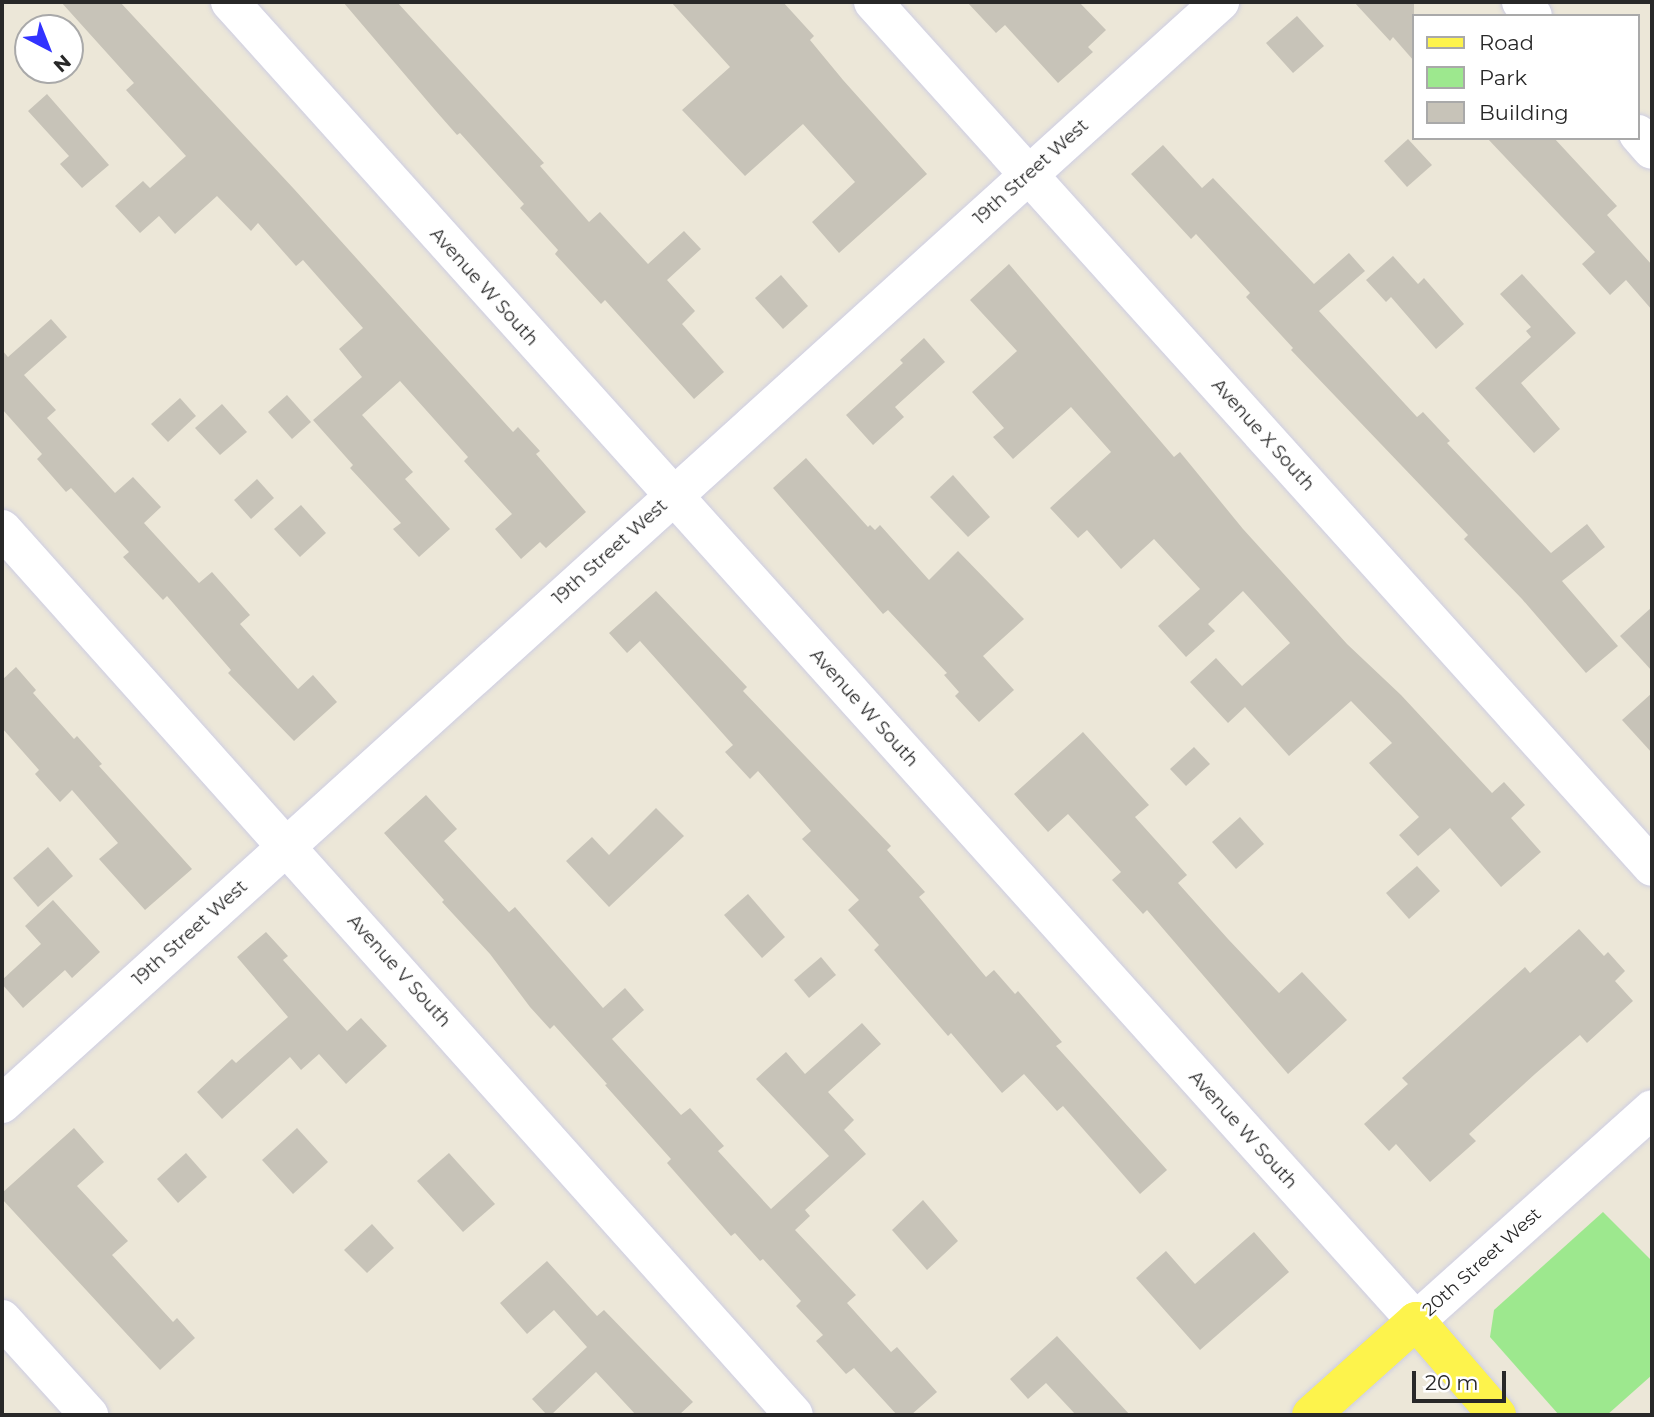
<!DOCTYPE html>
<style>
body{margin:0}
#map{position:relative;width:1654px;height:1417px;overflow:hidden;background:#ece7d8;font-family:Montserrat,sans-serif}
div>[style]{position:absolute}
[style*='--x']{left:calc(var(--x)*1px);top:calc(var(--y)*1px);width:calc(var(--w)*1px);rotate:calc(var(--a)*1deg)}
.green>*{inset:0;background:#9de88e}
.building>*{inset:0;background:#c7c3b8}
.roads{filter:drop-shadow(0 0 2px #cdcde3) drop-shadow(0 0 2px #cdcde3)}
.minor>*{height:38px;margin:-19px;padding:0 19px;transform-origin:19px;border-radius:19px;background:#fff}
.major>*{height:38px;margin:-19px;padding:0 19px;transform-origin:19px;border-radius:19px;background:#fdf34c}
span{translate:-50% -50%;white-space:nowrap;text-align:center;line-height:1.15;-webkit-text-stroke:5px #fff;paint-order:stroke}
.street-label{font-size:18px;color:#282828}
.frame{position:absolute;inset:0;border:4px solid #282828;pointer-events:none}
.legend{position:absolute;left:1412px;top:14px;width:228px;height:126px;box-sizing:border-box;background:#fff;border:2px solid #a9a9a9;margin:0;padding:9px 12px;list-style:none;font-size:21px;color:#282828}
.legend li{display:flex;align-items:center;gap:14px;height:35px}
.legend b{width:35px;border:2px solid #a9a9a9}
.north{position:absolute;left:14px;top:14px;width:70px;height:70px;box-sizing:border-box;background:#fff;border:2px solid #a9a9a9;border-radius:50%;rotate:138deg;font-size:19px;font-weight:700;line-height:28px;text-align:center;color:#282828}
.north::after{content:'';display:block;margin:auto;width:24px;height:32px;background:#3233ff;clip-path:polygon(50% 0,100% 100%,50% 72%,0 100%)}
.scale{position:absolute;left:1412px;top:1371px;width:94px;height:32px;box-sizing:border-box;border:4px solid #282828;border-top:0;padding-left:9px;font-size:21px;line-height:24px;white-space:nowrap;color:#282828;-webkit-text-stroke:5px #fff;paint-order:stroke}
</style>
<div id="map">
<div class="green">
<div style="clip-path:polygon(1603px 1212px,1652px 1261px,1652px 1375px,1607px 1415px,1559px 1415px,1490px 1337px,1494px 1310px)"></div>
</div>
<div class="building">
<div style="clip-path:polygon(61px 2px,120px 2px,294px 189px,513px 432px,518px 427px,540px 451px,536px 454px,586px 512px,546px 548px,540px 542px,521px 559px,495px 529px,512px 514px,464px 461px,468px 457px,400px 381px,362px 415px,413px 472px,405px 479px,450px 529px,419px 557px,393px 529px,401px 523px,350px 468px,353px 465px,313px 420px,362px 377px,339px 349px,363px 328px,303px 260px,296px 266px,258px 223px,251px 231px,217px 196px,175px 234px,159px 216px,140px 233px,115px 206px,143px 181px,150px 188px,186px 156px,126px 90px,134px 83px)"></div>
<div style="clip-path:polygon(343px 2px,397px 2px,544px 163px,540px 166px,589px 222px,600px 212px,648px 264px,684px 231px,701px 249px,667px 280px,695px 311px,682px 324px,724px 372px,694px 399px,605px 300px,601px 304px,555px 254px,558px 250px,520px 208px,524px 204px,460px 133px,457px 135px,435px 110px)"></div>
<div style="clip-path:polygon(671px 2px,783px 2px,814px 36px,810px 40px,843px 80px,927px 174px,839px 253px,812px 222px,855px 182px,803px 124px,745px 176px,682px 110px,730px 67px)"></div>
<div style="clip-path:polygon(967px 2px,1079px 2px,1106px 30px,1088px 47px,1093px 52px,1058px 83px,1005px 25px,996px 33px)"></div>
<div style="clip-path:polygon(1354px 2px,1414px 2px,1414px 61px,1393px 37px,1390px 41px)"></div>
<div style="clip-path:polygon(1297px 16px,1324px 46px,1293px 73px,1266px 43px)"></div>
<div style="clip-path:polygon(47px 94px,109px 165px,82px 188px,60px 164px,69px 156px,28px 111px)"></div>
<div style="clip-path:polygon(1487px 138px,1554px 138px,1617px 206px,1607px 215px,1652px 265px,1652px 310px,1626px 280px,1610px 295px,1582px 264px,1595px 252px)"></div>
<div style="clip-path:polygon(1408px 139px,1432px 165px,1407px 187px,1384px 161px)"></div>
<div style="clip-path:polygon(1163px 145px,1202px 188px,1213px 178px,1314px 284px,1349px 253px,1365px 271px,1319px 311px,1417px 417px,1423px 412px,1450px 441px,1447px 443px,1551px 553px,1587px 524px,1605px 547px,1562px 581px,1618px 646px,1586px 673px,1522px 599px,1464px 539px,1468px 535px,1291px 350px,1293px 348px,1246px 297px,1250px 293px,1196px 234px,1191px 239px,1131px 174px)"></div>
<div style="clip-path:polygon(1393px 256px,1418px 284px,1424px 278px,1464px 324px,1436px 349px,1391px 297px,1386px 302px,1366px 280px)"></div>
<div style="clip-path:polygon(1009px 264px,1174px 457px,1180px 452px,1243px 529px,1347px 644px,1401px 695px,1492px 793px,1504px 782px,1525px 805px,1511px 818px,1541px 852px,1501px 887px,1450px 828px,1418px 856px,1399px 835px,1419px 817px,1369px 763px,1392px 743px,1351px 701px,1289px 756px,1245px 707px,1228px 723px,1190px 682px,1216px 658px,1242px 686px,1290px 643px,1243px 591px,1208px 624px,1215px 631px,1186px 657px,1158px 626px,1200px 589px,1154px 539px,1121px 569px,1087px 530px,1078px 538px,1050px 508px,1111px 452px,1071px 407px,1013px 459px,993px 437px,1004px 428px,972px 392px,1017px 351px,970px 300px)"></div>
<div style="clip-path:polygon(1522px 274px,1576px 333px,1521px 383px,1560px 429px,1534px 453px,1475px 388px,1531px 337px,1526px 331px,1531px 327px,1500px 294px)"></div>
<div style="clip-path:polygon(781px 275px,808px 306px,783px 329px,755px 298px)"></div>
<div style="clip-path:polygon(51px 319px,67px 337px,24px 375px,56px 410px,47px 418px,115px 493px,133px 477px,161px 507px,144px 523px,199px 583px,212px 572px,250px 615px,240px 624px,298px 689px,313px 675px,337px 702px,294px 741px,228px 673px,231px 670px,167px 596px,163px 600px,123px 557px,129px 552px,71px 488px,66px 492px,37px 459px,42px 454px,2px 409px,2px 350px,8px 357px)"></div>
<div style="clip-path:polygon(924px 338px,945px 362px,895px 407px,904px 417px,873px 445px,846px 415px,903px 363px,900px 360px)"></div>
<div style="clip-path:polygon(287px 395px,311px 422px,292px 439px,268px 412px)"></div>
<div style="clip-path:polygon(180px 398px,196px 416px,168px 442px,151px 424px)"></div>
<div style="clip-path:polygon(222px 404px,247px 432px,220px 455px,195px 428px)"></div>
<div style="clip-path:polygon(806px 458px,868px 527px,870px 525px,875px 530px,880px 525px,929px 580px,958px 551px,1024px 619px,983px 656px,1014px 690px,979px 722px,955px 696px,959px 692px,944px 675px,947px 673px,888px 610px,883px 614px,773px 488px)"></div>
<div style="clip-path:polygon(953px 475px,990px 517px,968px 537px,930px 497px)"></div>
<div style="clip-path:polygon(257px 479px,274px 498px,251px 519px,234px 500px)"></div>
<div style="clip-path:polygon(301px 505px,326px 533px,300px 557px,274px 529px)"></div>
<div style="clip-path:polygon(656px 591px,747px 687px,743px 691px,891px 846px,887px 850px,925px 892px,919px 897px,986px 977px,994px 970px,1015px 994px,1018px 991px,1062px 1042px,1056px 1046px,1167px 1170px,1140px 1194px,1063px 1106px,1057px 1111px,1024px 1074px,1002px 1093px,951px 1033px,948px 1036px,874px 950px,879px 945px,848px 910px,859px 900px,802px 839px,811px 831px,758px 771px,750px 779px,725px 752px,733px 745px,640px 641px,627px 653px,609px 633px)"></div>
<div style="clip-path:polygon(1652px 607px,1652px 671px,1620px 636px)"></div>
<div style="clip-path:polygon(16px 667px,36px 690px,33px 693px,74px 739px,77px 736px,102px 764px,99px 766px,192px 869px,145px 910px,99px 859px,118px 843px,72px 790px,60px 802px,35px 774px,39px 770px,2px 728px,2px 680px)"></div>
<div style="clip-path:polygon(1652px 693px,1652px 753px,1622px 720px)"></div>
<div style="clip-path:polygon(1083px 732px,1149px 805px,1135px 817px,1187px 875px,1178px 883px,1228px 939px,1279px 993px,1302px 972px,1347px 1020px,1288px 1074px,1147px 910px,1143px 914px,1112px 880px,1121px 872px,1068px 814px,1048px 832px,1014px 794px)"></div>
<div style="clip-path:polygon(1194px 747px,1210px 764px,1186px 786px,1170px 769px)"></div>
<div style="clip-path:polygon(426px 795px,457px 829px,444px 841px,509px 912px,515px 907px,603px 1008px,625px 988px,644px 1010px,612px 1039px,681px 1115px,690px 1108px,724px 1146px,718px 1151px,771px 1209px,829px 1156px,756px 1079px,786px 1052px,805px 1074px,862px 1023px,881px 1044px,828px 1092px,854px 1120px,844px 1130px,866px 1154px,805px 1210px,810px 1216px,795px 1230px,856px 1295px,847px 1303px,891px 1352px,897px 1347px,937px 1392px,911px 1415px,897px 1415px,854px 1368px,846px 1374px,816px 1341px,823px 1335px,796px 1306px,801px 1301px,763px 1259px,760px 1261px,735px 1233px,731px 1236px,709px 1211px,667px 1163px,671px 1159px,605px 1085px,607px 1084px,554px 1025px,550px 1029px,530px 1007px,490px 954px,442px 902px,444px 900px,384px 833px)"></div>
<div style="clip-path:polygon(656px 808px,684px 836px,609px 907px,566px 861px,592px 837px,609px 855px)"></div>
<div style="clip-path:polygon(1240px 817px,1264px 844px,1236px 869px,1212px 842px)"></div>
<div style="clip-path:polygon(48px 847px,73px 876px,38px 907px,13px 878px)"></div>
<div style="clip-path:polygon(1417px 866px,1440px 891px,1409px 919px,1386px 893px)"></div>
<div style="clip-path:polygon(748px 894px,785px 937px,762px 958px,724px 915px)"></div>
<div style="clip-path:polygon(53px 900px,100px 952px,72px 978px,65px 970px,23px 1008px,2px 984px,2px 980px,41px 944px,25px 926px)"></div>
<div style="clip-path:polygon(1579px 929px,1604px 956px,1608px 952px,1625px 971px,1615px 981px,1633px 1001px,1587px 1043px,1580px 1035px,1535px 1074px,1469px 1134px,1476px 1141px,1430px 1182px,1396px 1144px,1389px 1151px,1364px 1124px,1408px 1084px,1402px 1078px,1525px 967px,1530px 973px)"></div>
<div style="clip-path:polygon(266px 932px,288px 956px,283px 960px,347px 1031px,361px 1018px,387px 1046px,346px 1084px,319px 1054px,301px 1070px,290px 1057px,222px 1119px,197px 1092px,232px 1059px,236px 1063px,288px 1017px,237px 957px)"></div>
<div style="clip-path:polygon(821px 957px,836px 975px,809px 998px,794px 980px)"></div>
<div style="clip-path:polygon(74px 1128px,104px 1162px,77px 1186px,128px 1241px,112px 1255px,173px 1322px,177px 1318px,195px 1338px,160px 1370px,2px 1199px,2px 1193px)"></div>
<div style="clip-path:polygon(297px 1128px,328px 1162px,293px 1194px,262px 1160px)"></div>
<div style="clip-path:polygon(186px 1153px,207px 1177px,178px 1203px,157px 1179px)"></div>
<div style="clip-path:polygon(449px 1153px,495px 1204px,463px 1232px,417px 1181px)"></div>
<div style="clip-path:polygon(923px 1200px,958px 1241px,927px 1270px,892px 1230px)"></div>
<div style="clip-path:polygon(372px 1224px,394px 1248px,367px 1273px,344px 1250px)"></div>
<div style="clip-path:polygon(1254px 1232px,1289px 1272px,1200px 1350px,1136px 1278px,1166px 1251px,1195px 1284px)"></div>
<div style="clip-path:polygon(547px 1261px,597px 1316px,604px 1310px,693px 1402px,679px 1415px,636px 1415px,596px 1372px,551px 1415px,547px 1415px,532px 1399px,587px 1347px,554px 1310px,527px 1334px,500px 1303px)"></div>
<div style="clip-path:polygon(1057px 1336px,1130px 1415px,1076px 1415px,1046px 1383px,1028px 1399px,1010px 1379px)"></div>
</div>
<div class="roads">
<div class="minor">
<div style="--x:230;--y:2;--w:1774;--a:48.04"></div>
<div style="--x:1416;--y:1321;--w:317;--a:-41.9"></div>
<div style="--x:873;--y:2;--w:1164;--a:47.99"></div>
<div style="--x:1521;--y:2;--w:18;--a:49"></div>
<div style="--x:1638;--y:134;--w:21;--a:49"></div>
<div style="--x:2;--y:529;--w:1188;--a:48.21"></div>
<div style="--x:2;--y:1104;--w:1643;--a:-42.14"></div>
<div style="--x:2;--y:1319;--w:130;--a:47.8"></div>
</div>
<div class="major">
<div style="--x:1311;--y:1415;--w:141;--a:-41.8"></div>
<div style="--x:1416;--y:1321;--w:124;--a:49.2"></div>
</div>
</div>
<div class="street-label">
<span style="left:1031px;top:172px;rotate:-42deg">19th Street West</span>
<span style="left:484px;top:287px;rotate:48deg">Avenue W South</span>
<span style="left:1263px;top:435px;rotate:48deg">Avenue X South</span>
<span style="left:610px;top:552px;rotate:-42deg">19th Street West</span>
<span style="left:864px;top:708px;rotate:48deg">Avenue W South</span>
<span style="left:190px;top:933px;rotate:-42deg">19th Street West</span>
<span style="left:399px;top:971px;rotate:48deg">Avenue V South</span>
<span style="left:1243px;top:1130px;rotate:48deg">Avenue W South</span>
<span style="left:1482px;top:1262px;rotate:-42deg">20th Street West</span>
</div>
<div class="frame"></div>
<ul class="legend">
<li><b style="height:9px;background:#fdf34c"></b>Road</li>
<li><b style="height:19px;background:#9de88e"></b>Park</li>
<li><b style="height:19px;background:#c7c3b8"></b>Building</li>
</ul>
<div class="north">N</div>
<div class="scale">20 m</div>
</div>
